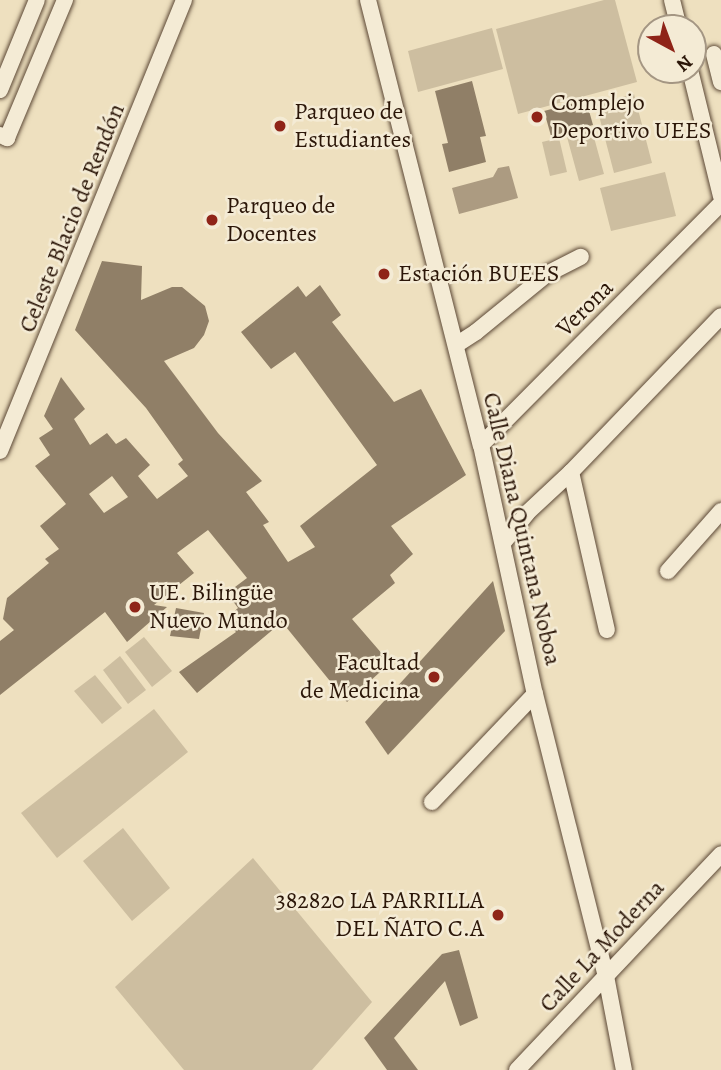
<!DOCTYPE html>
<meta charset="utf-8">
<style>
body{margin:0}
#map{position:relative;width:721px;height:1070px;overflow:hidden;background:#eee0bf;font-family:Alegreya,serif}
div>[style]{position:absolute}
[style*='--x']{left:calc(var(--x)*1px);top:calc(var(--y)*1px);width:calc(var(--w)*1px);rotate:calc(var(--a)*1deg)}
.green>*{inset:0;background:#cdbea0}
.water>*{inset:0;background:#ac9b81}
.building>*{inset:0;background:#907f67}
.roads{filter:drop-shadow(0 0 2px #5c4836) drop-shadow(0 0 2px #5c4836)}
.minor>*{height:16px;margin:-8px;padding:0 8px;transform-origin:8px;border-radius:8px;background:#f4ebd5}
.dots>*{width:19px;height:19px;translate:-50% -50%;box-sizing:border-box;border:4px solid #f4ebd5;border-radius:50%}
span{translate:-50% -50%;white-space:nowrap;text-align:center;line-height:1.15;-webkit-text-stroke:5px #f4ebd5;paint-order:stroke}
.poi-label{font-size:24px;color:#2b1608}
.left{translate:0 -50%;text-align:left}
.right{translate:-100% -50%;text-align:right}
.street-label{font-size:24px;color:#2b1608}
.north{position:absolute;left:637px;top:14px;width:70px;height:70px;box-sizing:border-box;background:#f4ebd5;border:2px solid #a49683;border-radius:50%;rotate:139deg;font-size:19px;font-weight:700;line-height:28px;text-align:center;color:#2b1608}
.north::after{content:'';display:block;margin:auto;width:24px;height:32px;background:#8f2418;clip-path:polygon(50% 0,100% 100%,50% 72%,0 100%)}
</style>
<div id="map">
<div class="green">
<div style="clip-path:polygon(604px 0,615px 0,637px 82px,518px 114px,496px 29px)"></div>
<div style="clip-path:polygon(492px 28px,503px 69px,418px 92px,408px 51px)"></div>
<div style="clip-path:polygon(634px 94px,652px 163px,614px 173px,596px 104px)"></div>
<div style="clip-path:polygon(592px 130px,604px 174px,579px 181px,567px 137px)"></div>
<div style="clip-path:polygon(559px 138px,567px 172px,550px 176px,542px 142px)"></div>
<div style="clip-path:polygon(665px 172px,676px 216px,611px 231px,600px 188px)"></div>
<div style="clip-path:polygon(144px 637px,172px 671px,152px 687px,125px 652px)"></div>
<div style="clip-path:polygon(120px 656px,146px 690px,128px 704px,103px 670px)"></div>
<div style="clip-path:polygon(95px 675px,122px 708px,102px 724px,74px 691px)"></div>
<div style="clip-path:polygon(154px 709px,188px 752px,57px 858px,21px 813px)"></div>
<div style="clip-path:polygon(123px 828px,170px 888px,132px 921px,83px 861px)"></div>
<div style="clip-path:polygon(253px 858px,372px 1002px,312px 1070px,184px 1070px,115px 987px)"></div>
</div>
<div class="water">
<div style="clip-path:polygon(509px 166px,518px 198px,459px 214px,452px 188px,493px 177px,498px 168px)"></div>
</div>
<div class="building">
<div style="clip-path:polygon(472px 81px,486px 136px,480px 137px,486px 162px,449px 172px,442px 144px,448px 143px,435px 91px)"></div>
<div style="clip-path:polygon(586px 100px,593px 125px,551px 136px,544px 111px)"></div>
<div style="clip-path:polygon(evenodd,102px 261px,142px 266px,141px 300px,172px 287px,182px 287px,205px 306px,209px 321px,204px 335px,194px 348px,164px 361px,218px 433px,262px 481px,246px 492px,269px 522px,263px 525px,288px 562px,315px 547px,300px 526px,377px 465px,295px 352px,271px 369px,241px 332px,298px 286px,306px 297px,320px 285px,341px 315px,332px 322px,394px 402px,421px 389px,466px 475px,391px 526px,413px 554px,390px 575px,395px 583px,352px 619px,390px 663px,347px 702px,282px 622px,197px 693px,179px 672px,236px 632px,225px 620px,238px 608px,227px 593px,247px 578px,208px 530px,177px 553px,194px 573px,154px 605px,167px 607px,127px 642px,105px 612px,0 695px,0 641px,14px 630px,3px 619px,7px 598px,49px 563px,45px 559px,59px 549px,40px 526px,66px 504px,35px 466px,50px 455px,39px 438px,53px 429px,44px 416px,61px 377px,85px 409px,74px 419px,90px 445px,107px 433px,116px 444px,126px 438px,150px 465px,138px 476px,157px 499px,188px 476px,178px 464px,183px 460px,146px 408px,75px 330px,102px 261px,112px 476px,128px 497px,104px 513px,89px 494px,112px 476px)"></div>
<div style="clip-path:polygon(493px 581px,505px 631px,388px 755px,365px 722px)"></div>
<div style="clip-path:polygon(176px 608px,204px 613px,199px 639px,170px 636px)"></div>
<div style="clip-path:polygon(459px 950px,478px 1018px,460px 1026px,445px 981px,394px 1038px,418px 1070px,387px 1070px,364px 1038px,442px 954px)"></div>
</div>
<div class="roads">
<div class="minor">
<div style="--x:368;--y:0;--w:459;--a:75.8"></div>
<div style="--x:481;--y:445;--w:255;--a:77.8"></div>
<div style="--x:535;--y:694;--w:291;--a:75.9"></div>
<div style="--x:606;--y:976;--w:96;--a:79.2"></div>
<div style="--x:672;--y:0;--w:29;--a:76"></div>
<div style="--x:714;--y:54;--w:29;--a:76"></div>
<div style="--x:690;--y:70;--w:130;--a:76.2"></div>
<div style="--x:0;--y:90;--w:97;--a:-67.7"></div>
<div style="--x:0;--y:135;--w:8;--a:23"></div>
<div style="--x:7;--y:138;--w:150;--a:-67.2"></div>
<div style="--x:456;--y:345;--w:24;--a:-33"></div>
<div style="--x:476;--y:332;--w:92;--a:-39.2"></div>
<div style="--x:547;--y:274;--w:38;--a:-27"></div>
<div style="--x:481;--y:445;--w:341;--a:-45.2"></div>
<div style="--x:0;--y:451;--w:487;--a:-67.8"></div>
<div style="--x:571;--y:472;--w:162;--a:77.2"></div>
<div style="--x:503;--y:543;--w:38;--a:-51"></div>
<div style="--x:527;--y:513;--w:60;--a:-43"></div>
<div style="--x:571;--y:472;--w:216;--a:-46.1"></div>
<div style="--x:668;--y:571;--w:80;--a:-48.5"></div>
<div style="--x:432;--y:802;--w:149;--a:-46.4"></div>
<div style="--x:517;--y:1070;--w:297;--a:-46.6"></div>
</div>
</div>
<div class="dots">
<div style="left:537px;top:117px;background:#8f2418"></div>
<div style="left:280px;top:126px;background:#8f2418"></div>
<div style="left:212px;top:220px;background:#8f2418"></div>
<div style="left:384px;top:274px;background:#8f2418"></div>
<div style="left:135px;top:607px;background:#8f2418"></div>
<div style="left:434px;top:677px;background:#8f2418"></div>
<div style="left:498px;top:915px;background:#8f2418"></div>
</div>
<div class="poi-label">
<span class="left" style="left:551px;top:117px">Complejo<br>Deportivo UEES</span>
<span class="left" style="left:294px;top:126px">Parqueo de<br>Estudiantes</span>
<span class="left" style="left:226px;top:220px">Parqueo de<br>Docentes</span>
<span class="left" style="left:398px;top:274px">Estación BUEES</span>
<span class="left" style="left:149px;top:607px">UE. Bilingüe<br>Nuevo Mundo</span>
<span class="right" style="left:420px;top:677px">Facultad<br>de Medicina</span>
<span class="right" style="left:484px;top:915px">382820 LA PARRILLA<br>DEL ÑATO C.A</span>
</div>
<div class="street-label">
<span style="left:72px;top:218px;rotate:-68deg">Celeste Blacio de Rendón</span>
<span style="left:585px;top:308px;rotate:-45deg">Verona</span>
<span style="left:522px;top:529px;rotate:77deg">Calle Diana Quintana Noboa</span>
<span style="left:602px;top:946px;rotate:-47deg">Calle La Moderna</span>
</div>
<div class="north">N</div>
</div>
